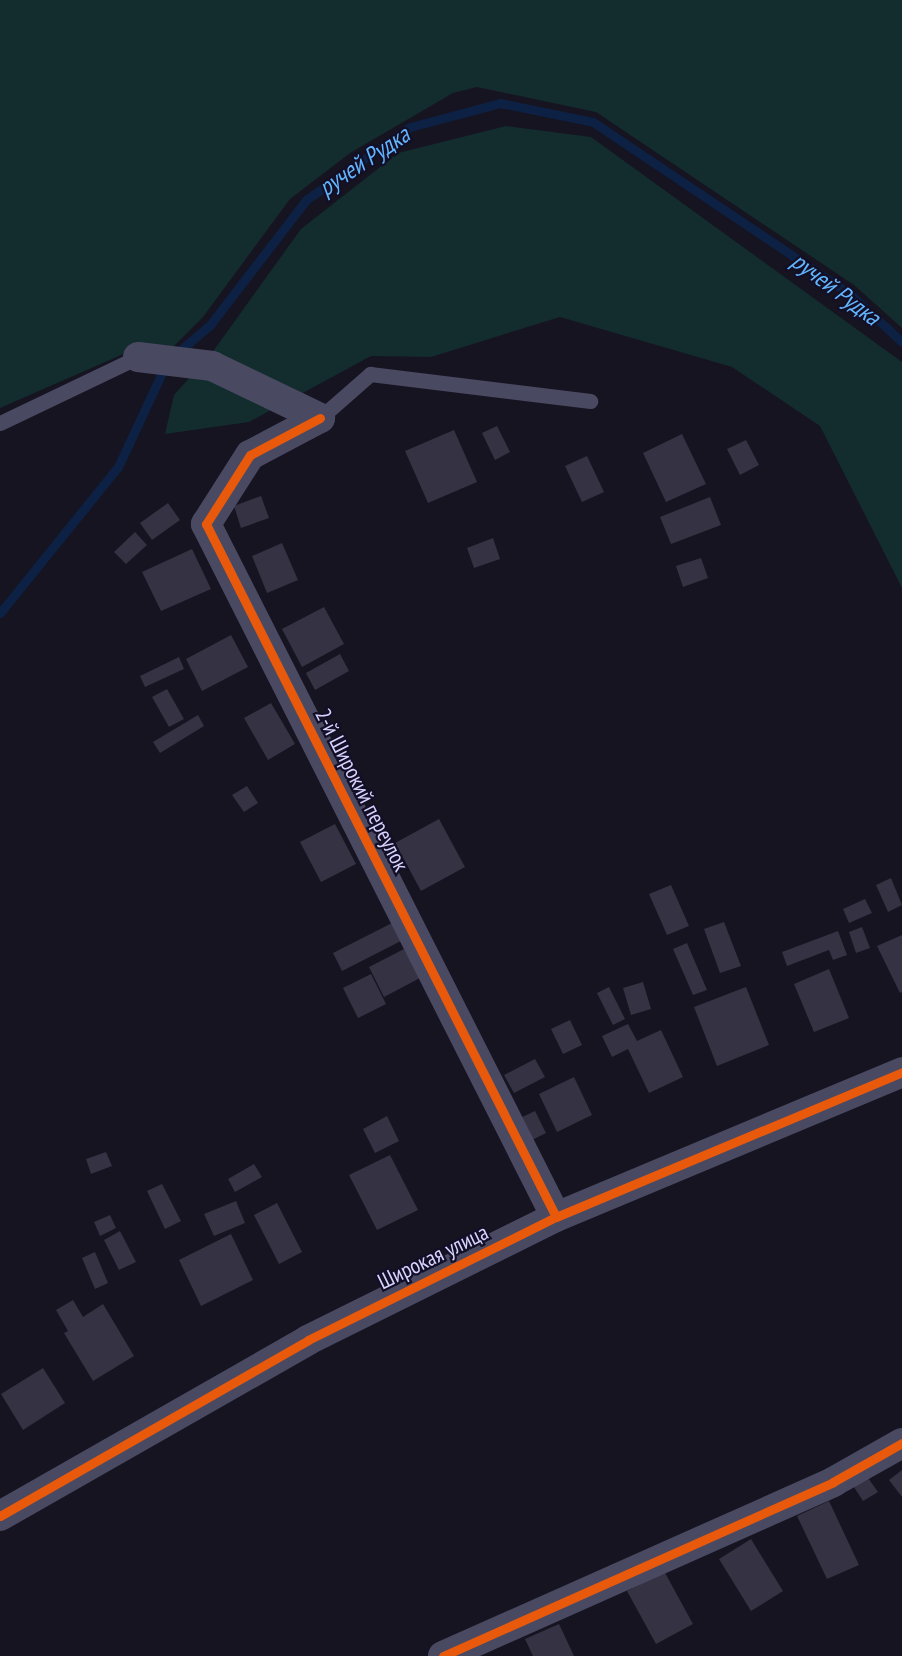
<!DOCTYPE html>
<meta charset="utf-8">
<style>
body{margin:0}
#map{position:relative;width:902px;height:1656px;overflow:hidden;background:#161421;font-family:"PT Sans Narrow",sans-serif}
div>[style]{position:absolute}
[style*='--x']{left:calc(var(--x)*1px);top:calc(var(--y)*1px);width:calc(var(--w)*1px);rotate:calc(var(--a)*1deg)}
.green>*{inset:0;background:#132c2d}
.stream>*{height:9px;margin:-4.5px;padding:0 4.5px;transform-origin:4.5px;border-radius:4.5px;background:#0d2144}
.building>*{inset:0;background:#343243}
.lane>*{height:15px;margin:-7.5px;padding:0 7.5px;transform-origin:7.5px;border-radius:7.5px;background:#4a4962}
.street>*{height:30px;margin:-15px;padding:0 15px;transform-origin:15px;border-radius:15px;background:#4a4962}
.cycleway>*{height:9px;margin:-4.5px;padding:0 4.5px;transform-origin:4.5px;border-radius:4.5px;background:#e8590c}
span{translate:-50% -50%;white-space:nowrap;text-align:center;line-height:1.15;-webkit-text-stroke:4.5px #130f26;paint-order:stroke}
.street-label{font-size:22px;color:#d9d4ff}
.water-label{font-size:24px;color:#62b6ff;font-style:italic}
</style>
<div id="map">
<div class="green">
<div style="clip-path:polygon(0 0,902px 0,902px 328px,854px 285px,596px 112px,477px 87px,453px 93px,350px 153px,290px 199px,203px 317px,173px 347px,144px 345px,0 408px)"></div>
<div style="clip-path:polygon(506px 126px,591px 137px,902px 362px,902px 588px,820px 426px,732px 367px,560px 317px,431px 357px,371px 356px,249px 422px,165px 434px,174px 395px,214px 350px,301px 229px,398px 153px)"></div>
</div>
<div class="stream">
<div style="--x:176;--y:354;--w:45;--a:-40.5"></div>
<div style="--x:210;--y:325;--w:158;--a:-52.5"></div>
<div style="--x:306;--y:200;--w:127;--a:-35.1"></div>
<div style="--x:410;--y:127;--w:93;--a:-14.9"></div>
<div style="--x:500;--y:103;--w:95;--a:11.5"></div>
<div style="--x:593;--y:122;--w:309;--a:33.8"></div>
<div style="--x:850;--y:294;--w:71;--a:42.7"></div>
<div style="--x:0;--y:613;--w:188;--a:-51.1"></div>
<div style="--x:118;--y:467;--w:111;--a:-65"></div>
</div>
<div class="building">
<div style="clip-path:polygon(497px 426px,510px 452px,495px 460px,482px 433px)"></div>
<div style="clip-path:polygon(454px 430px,477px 482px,428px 503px,405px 451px)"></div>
<div style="clip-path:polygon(682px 434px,706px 484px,666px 502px,643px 453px)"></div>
<div style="clip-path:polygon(746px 440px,759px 465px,740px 475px,727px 449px)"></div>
<div style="clip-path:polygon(587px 456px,604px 492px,582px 502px,565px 466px)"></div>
<div style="clip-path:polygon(261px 496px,269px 518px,241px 528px,234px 506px)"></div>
<div style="clip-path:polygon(710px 497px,721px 525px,671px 544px,660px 517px)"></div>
<div style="clip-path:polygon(168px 503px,180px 520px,152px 540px,140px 523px)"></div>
<div style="clip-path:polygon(135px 532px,147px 545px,126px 564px,114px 552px)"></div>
<div style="clip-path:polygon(493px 538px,500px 559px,474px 568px,467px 548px)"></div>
<div style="clip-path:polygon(282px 543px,298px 580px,267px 593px,252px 556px)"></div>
<div style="clip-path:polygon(192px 549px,211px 589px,161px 611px,142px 572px)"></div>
<div style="clip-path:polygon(701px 558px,708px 578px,683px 587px,676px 566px)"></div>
<div style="clip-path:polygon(324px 607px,344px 644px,302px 667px,282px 629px)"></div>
<div style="clip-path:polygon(231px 635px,248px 667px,202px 691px,186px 659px)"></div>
<div style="clip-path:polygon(340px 654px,349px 671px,315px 690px,306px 673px)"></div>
<div style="clip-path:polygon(179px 657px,184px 669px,145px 687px,140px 676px)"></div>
<div style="clip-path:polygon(167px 689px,184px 719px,169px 727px,152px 697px)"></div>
<div style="clip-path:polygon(271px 703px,295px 744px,268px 760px,244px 718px)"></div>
<div style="clip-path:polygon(198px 715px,204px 726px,160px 753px,153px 742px)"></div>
<div style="clip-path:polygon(247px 786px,258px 803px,244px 812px,232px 795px)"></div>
<div style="clip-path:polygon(439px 819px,465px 867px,421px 891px,395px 843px)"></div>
<div style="clip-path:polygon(335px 824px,356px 864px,321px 882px,300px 842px)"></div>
<div style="clip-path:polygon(891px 878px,902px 905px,888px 912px,876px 885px)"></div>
<div style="clip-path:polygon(671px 885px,689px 926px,667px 935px,649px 894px)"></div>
<div style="clip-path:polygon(865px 899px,872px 913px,849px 923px,843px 909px)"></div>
<div style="clip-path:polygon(724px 922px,741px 966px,720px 973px,704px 929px)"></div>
<div style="clip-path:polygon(392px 923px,401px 941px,342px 971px,333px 953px)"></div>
<div style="clip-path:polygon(862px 927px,870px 948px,856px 953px,849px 932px)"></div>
<div style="clip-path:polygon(838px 931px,847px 955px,833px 960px,829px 950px,787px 966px,782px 952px)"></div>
<div style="clip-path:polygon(902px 935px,902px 992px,900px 993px,877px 946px)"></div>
<div style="clip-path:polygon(687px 943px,707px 990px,693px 995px,673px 949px)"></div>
<div style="clip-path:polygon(404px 949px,420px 978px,384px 997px,369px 967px)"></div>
<div style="clip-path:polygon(829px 969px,849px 1018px,814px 1032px,794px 984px)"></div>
<div style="clip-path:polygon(371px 974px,386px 1004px,358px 1018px,343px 988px)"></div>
<div style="clip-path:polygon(643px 982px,651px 1009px,631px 1015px,623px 988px)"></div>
<div style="clip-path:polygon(609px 987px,625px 1019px,613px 1025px,597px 993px)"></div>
<div style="clip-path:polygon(746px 987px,769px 1045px,717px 1066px,694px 1007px)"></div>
<div style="clip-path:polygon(570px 1020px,582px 1045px,563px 1054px,551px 1029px)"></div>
<div style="clip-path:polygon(628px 1024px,637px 1041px,661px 1030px,683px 1077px,649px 1093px,628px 1049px,612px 1057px,602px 1036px)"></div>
<div style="clip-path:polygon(535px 1059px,545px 1077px,514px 1093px,504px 1075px)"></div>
<div style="clip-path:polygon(574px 1077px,592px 1115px,557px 1132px,539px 1094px)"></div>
<div style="clip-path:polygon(535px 1111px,546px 1133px,530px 1141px,518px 1119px)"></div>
<div style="clip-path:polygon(387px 1116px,399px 1141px,375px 1153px,363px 1129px)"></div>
<div style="clip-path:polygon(106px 1152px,112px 1166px,91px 1174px,86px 1159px)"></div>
<div style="clip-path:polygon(390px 1155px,418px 1210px,377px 1230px,349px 1175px)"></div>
<div style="clip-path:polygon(254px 1164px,262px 1177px,235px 1192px,228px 1179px)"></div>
<div style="clip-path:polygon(162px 1184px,181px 1221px,165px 1229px,147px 1191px)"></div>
<div style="clip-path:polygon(236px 1201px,245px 1223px,214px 1236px,204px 1214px)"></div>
<div style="clip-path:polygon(277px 1203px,302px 1252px,279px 1264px,254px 1215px)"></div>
<div style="clip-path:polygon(110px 1215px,116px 1228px,100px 1236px,94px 1222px)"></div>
<div style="clip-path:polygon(120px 1231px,136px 1262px,119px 1270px,104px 1240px)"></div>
<div style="clip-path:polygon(231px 1234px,253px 1280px,201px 1306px,179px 1260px)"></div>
<div style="clip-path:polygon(95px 1252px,108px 1283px,95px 1289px,82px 1258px)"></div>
<div style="clip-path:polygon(73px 1300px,83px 1317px,103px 1304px,134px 1356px,93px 1381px,64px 1333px,68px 1331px,56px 1310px)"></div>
<div style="clip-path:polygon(43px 1368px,65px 1403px,23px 1430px,1px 1394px)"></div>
<div style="clip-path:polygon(902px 1470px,902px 1497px,889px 1480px)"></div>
<div style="clip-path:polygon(866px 1475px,878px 1492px,863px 1501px,852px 1484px)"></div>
<div style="clip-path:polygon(829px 1501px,859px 1565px,827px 1579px,797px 1516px)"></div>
<div style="clip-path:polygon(751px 1539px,783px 1591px,751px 1611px,719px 1559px)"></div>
<div style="clip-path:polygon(664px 1571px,693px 1624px,656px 1644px,627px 1591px)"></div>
<div style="clip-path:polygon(559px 1624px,574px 1656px,533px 1656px,525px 1639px)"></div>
</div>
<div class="lane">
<div style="--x:320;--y:418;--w:67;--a:-41.3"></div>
<div style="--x:370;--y:374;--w:222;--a:7"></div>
<div style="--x:0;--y:423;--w:153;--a:-25.6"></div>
</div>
<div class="street">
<div style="--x:138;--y:357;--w:75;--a:6.9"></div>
<div style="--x:212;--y:366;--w:120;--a:25.7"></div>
<div style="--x:320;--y:418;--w:79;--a:152.1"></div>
<div style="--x:250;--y:455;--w:82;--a:122.5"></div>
<div style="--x:206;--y:524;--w:776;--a:63.2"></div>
<div style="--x:0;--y:1516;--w:355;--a:-29.7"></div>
<div style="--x:308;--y:1340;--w:277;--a:-26.4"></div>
<div style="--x:556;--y:1217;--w:375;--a:-22.7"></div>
<div style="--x:443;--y:1656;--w:427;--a:-24"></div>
<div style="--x:833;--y:1482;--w:79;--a:-29.5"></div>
</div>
<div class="cycleway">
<div style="--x:320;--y:418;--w:79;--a:152.1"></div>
<div style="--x:250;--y:455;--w:82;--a:122.5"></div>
<div style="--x:206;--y:524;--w:776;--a:63.2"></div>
<div style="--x:0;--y:1516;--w:355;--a:-29.7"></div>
<div style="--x:308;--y:1340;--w:277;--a:-26.4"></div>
<div style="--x:556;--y:1217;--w:375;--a:-22.7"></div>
<div style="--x:443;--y:1656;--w:427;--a:-24"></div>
<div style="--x:833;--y:1482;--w:79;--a:-29.5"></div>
</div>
<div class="street-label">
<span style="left:362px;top:790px;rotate:63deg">2-й Широкий переулок</span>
<span style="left:433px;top:1257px;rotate:-26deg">Широкая улица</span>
</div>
<div class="water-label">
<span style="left:364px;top:161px;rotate:-34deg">ручей Рудка</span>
<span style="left:836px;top:289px;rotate:37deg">ручей Рудка</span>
</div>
</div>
